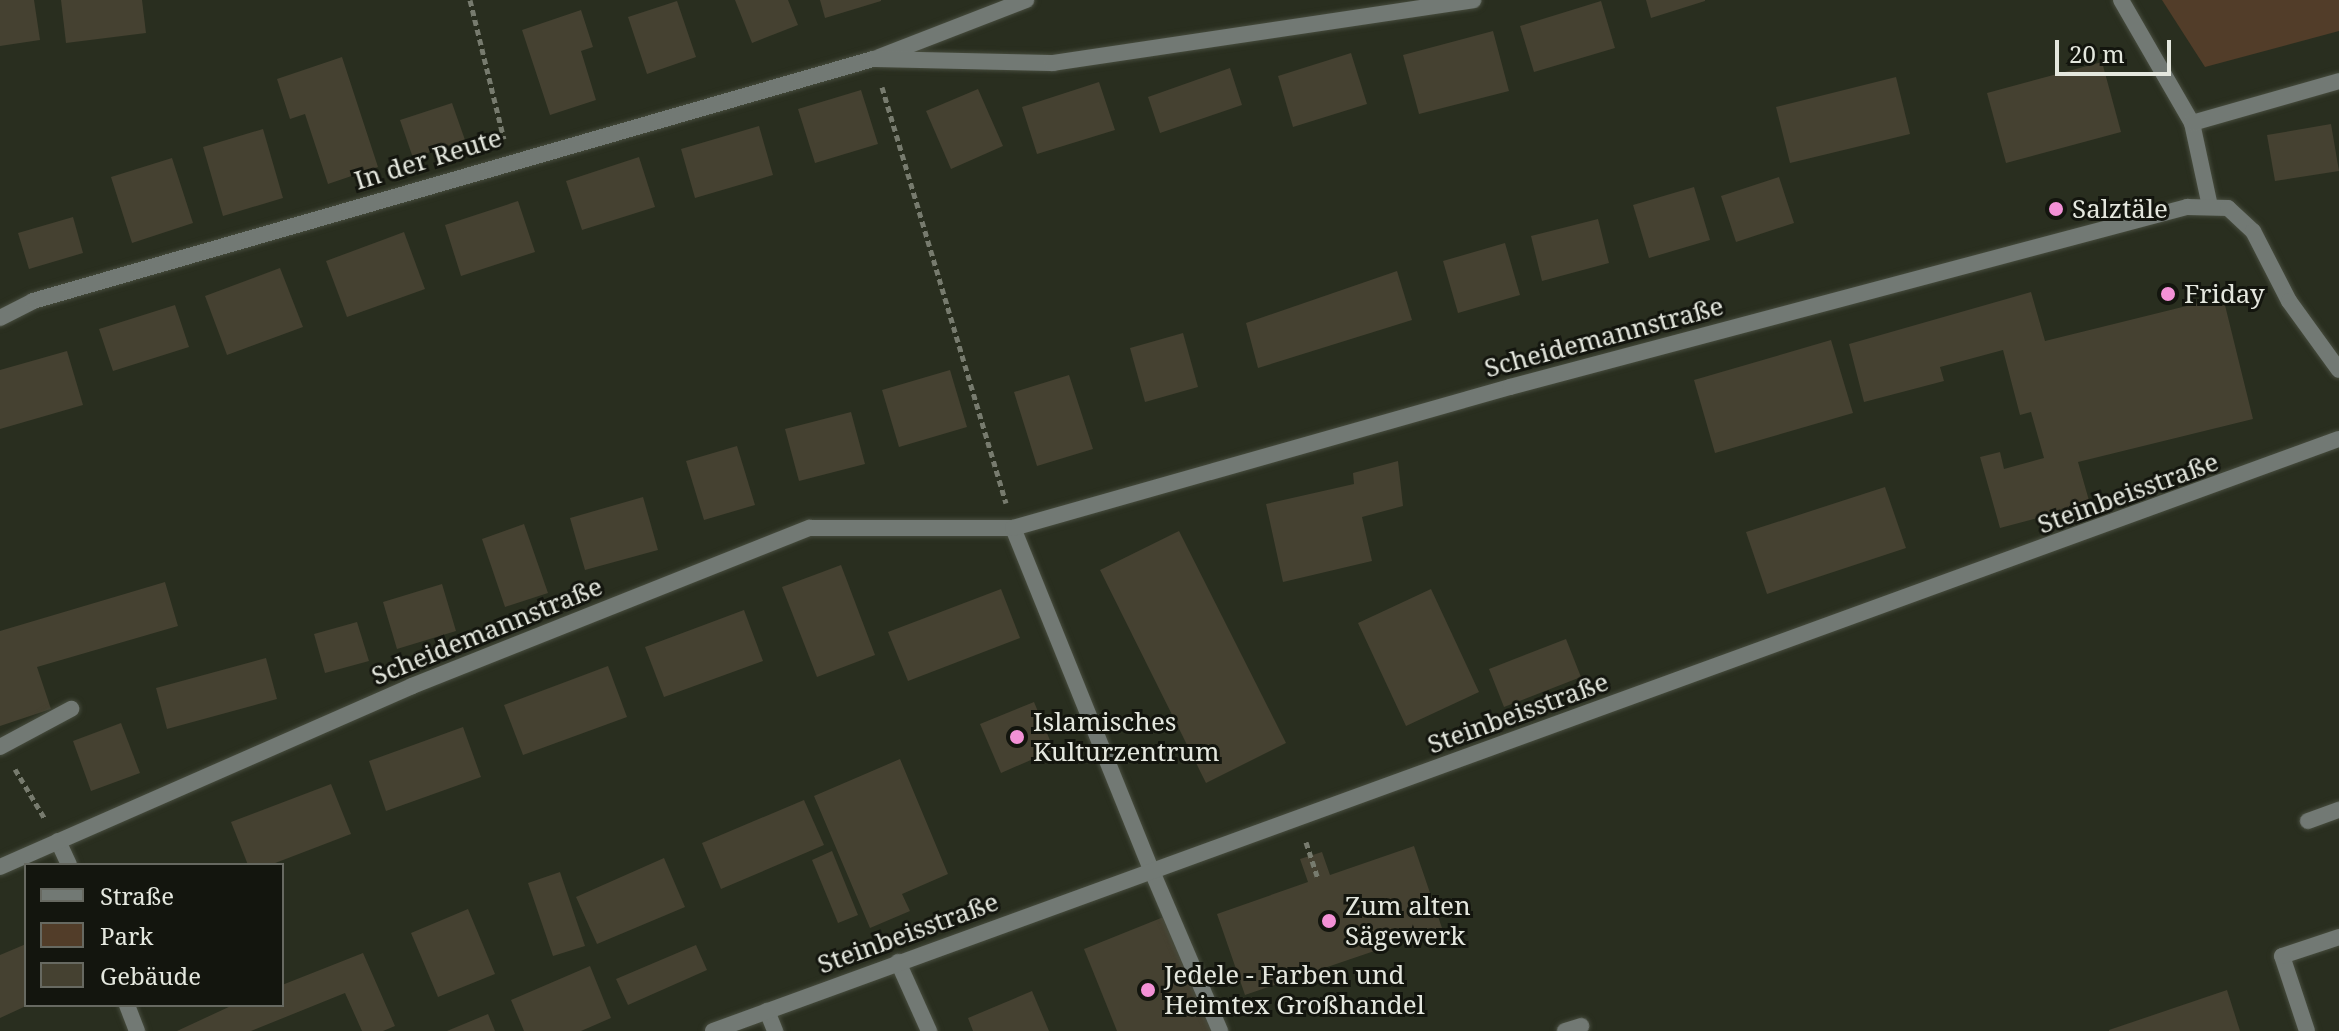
<!DOCTYPE html>
<meta charset="utf-8">
<style>
body{margin:0}
#map{position:relative;width:2339px;height:1031px;overflow:hidden;background:#292e1f;font-family:"Noto Serif",serif}
div>[style]{position:absolute}
[style*='--x']{left:calc(var(--x)*1px);top:calc(var(--y)*1px);width:calc(var(--w)*1px);rotate:calc(var(--a)*1deg)}
.green>*{inset:0;background:#523d29}
.building>*{inset:0;background:#454131}
.path>*{height:5px;margin-top:-2.5px;transform-origin:0;background:repeating-linear-gradient(90deg,#777b6e 0 6px,transparent 0 10px)}
.roads{filter:drop-shadow(0 0 2px #474c3e) drop-shadow(0 0 2px #474c3e)}
.service>*{height:16px;margin:-8px;padding:0 8px;transform-origin:8px;border-radius:8px;background:#727974}
.minor>*{height:16px;margin:-8px;padding:0 8px;transform-origin:8px;border-radius:8px;background:#727974}
.dots>*{width:22px;height:22px;translate:-50% -50%;box-sizing:border-box;border:4px solid #13150e;border-radius:50%}
span{translate:-50% -50%;white-space:nowrap;text-align:center;line-height:1.15;-webkit-text-stroke:6px #13150e;paint-order:stroke}
.street-label{font-size:26px;color:#e4e7de}
.poi-label{font-size:26px;color:#e4e7de}
.left{translate:0 -50%;text-align:left}
.legend{position:absolute;left:24px;top:863px;width:260px;height:144px;box-sizing:border-box;background:#13150e;border:2px solid #676961;margin:0;padding:10px 14px;list-style:none;font-size:24px;color:#e4e7de}
.legend li{display:flex;align-items:center;gap:16px;height:40px}
.legend b{width:40px;border:2px solid #676961}
.scale{position:absolute;left:2055px;top:40px;width:116px;height:36px;box-sizing:border-box;border:4px solid #e4e7de;border-top:0;padding-left:10px;font-size:24px;line-height:28px;white-space:nowrap;color:#e4e7de;-webkit-text-stroke:6px #13150e;paint-order:stroke}
</style>
<div id="map">
<div class="green">
<div style="clip-path:polygon(2162px 0,2339px 0,2339px 31px,2205px 67px)"></div>
</div>
<div class="building">
<div style="clip-path:polygon(0 0,34px 0,40px 40px,0 46px)"></div>
<div style="clip-path:polygon(61px 0,142px 0,146px 33px,66px 43px)"></div>
<div style="clip-path:polygon(735px 0,788px 0,798px 25px,752px 43px)"></div>
<div style="clip-path:polygon(820px 0,881px 0,881px 1px,825px 18px)"></div>
<div style="clip-path:polygon(1646px 0,1705px 0,1705px 1px,1651px 18px)"></div>
<div style="clip-path:polygon(677px 1px,696px 57px,647px 74px,628px 17px)"></div>
<div style="clip-path:polygon(1601px 1px,1615px 48px,1534px 72px,1520px 26px)"></div>
<div style="clip-path:polygon(581px 10px,593px 47px,581px 51px,596px 100px,550px 115px,522px 30px)"></div>
<div style="clip-path:polygon(1493px 31px,1509px 91px,1419px 114px,1403px 55px)"></div>
<div style="clip-path:polygon(1351px 53px,1367px 104px,1293px 127px,1278px 76px)"></div>
<div style="clip-path:polygon(342px 57px,378px 167px,328px 184px,305px 114px,290px 119px,277px 79px)"></div>
<div style="clip-path:polygon(2102px 62px,2121px 132px,2006px 163px,1987px 93px)"></div>
<div style="clip-path:polygon(1230px 68px,1242px 105px,1160px 133px,1148px 97px)"></div>
<div style="clip-path:polygon(1896px 77px,1910px 134px,1790px 163px,1776px 107px)"></div>
<div style="clip-path:polygon(1099px 82px,1115px 130px,1037px 154px,1022px 107px)"></div>
<div style="clip-path:polygon(978px 89px,1003px 146px,951px 169px,926px 111px)"></div>
<div style="clip-path:polygon(861px 90px,878px 144px,815px 163px,798px 109px)"></div>
<div style="clip-path:polygon(452px 103px,465px 140px,413px 158px,400px 120px)"></div>
<div style="clip-path:polygon(2331px 124px,2339px 171px,2275px 181px,2267px 135px)"></div>
<div style="clip-path:polygon(759px 126px,773px 175px,695px 198px,681px 149px)"></div>
<div style="clip-path:polygon(263px 129px,283px 198px,223px 216px,203px 147px)"></div>
<div style="clip-path:polygon(639px 157px,655px 207px,582px 230px,566px 181px)"></div>
<div style="clip-path:polygon(172px 158px,193px 223px,132px 243px,111px 177px)"></div>
<div style="clip-path:polygon(1779px 177px,1794px 223px,1736px 242px,1721px 196px)"></div>
<div style="clip-path:polygon(1694px 187px,1710px 240px,1649px 258px,1633px 205px)"></div>
<div style="clip-path:polygon(518px 201px,535px 252px,461px 276px,445px 225px)"></div>
<div style="clip-path:polygon(73px 217px,83px 253px,29px 269px,18px 233px)"></div>
<div style="clip-path:polygon(1598px 219px,1609px 263px,1542px 281px,1531px 236px)"></div>
<div style="clip-path:polygon(404px 232px,425px 289px,347px 317px,326px 261px)"></div>
<div style="clip-path:polygon(1505px 243px,1520px 295px,1458px 313px,1443px 261px)"></div>
<div style="clip-path:polygon(280px 268px,303px 327px,227px 355px,205px 296px)"></div>
<div style="clip-path:polygon(1397px 271px,1412px 320px,1258px 368px,1246px 323px)"></div>
<div style="clip-path:polygon(2031px 292px,2045px 341px,2223px 297px,2253px 419px,2078px 462px,2090px 504px,2000px 528px,1980px 457px,2000px 452px,2004px 469px,2044px 458px,2031px 412px,2020px 415px,2003px 350px,1940px 367px,1944px 381px,1864px 402px,1849px 344px)"></div>
<div style="clip-path:polygon(175px 305px,189px 347px,113px 371px,99px 329px)"></div>
<div style="clip-path:polygon(1183px 333px,1198px 387px,1145px 402px,1130px 348px)"></div>
<div style="clip-path:polygon(1831px 340px,1853px 413px,1715px 453px,1694px 380px)"></div>
<div style="clip-path:polygon(67px 351px,83px 405px,0 429px,0 370px)"></div>
<div style="clip-path:polygon(950px 370px,967px 427px,899px 447px,882px 390px)"></div>
<div style="clip-path:polygon(1069px 375px,1093px 449px,1037px 466px,1014px 392px)"></div>
<div style="clip-path:polygon(851px 412px,865px 464px,799px 481px,785px 429px)"></div>
<div style="clip-path:polygon(737px 446px,755px 505px,704px 520px,686px 461px)"></div>
<div style="clip-path:polygon(1398px 461px,1403px 506px,1362px 517px,1372px 561px,1283px 582px,1266px 504px,1354px 484px,1353px 473px)"></div>
<div style="clip-path:polygon(1885px 487px,1906px 548px,1767px 594px,1746px 532px)"></div>
<div style="clip-path:polygon(643px 497px,658px 550px,585px 570px,570px 518px)"></div>
<div style="clip-path:polygon(524px 524px,548px 593px,505px 607px,482px 539px)"></div>
<div style="clip-path:polygon(1179px 531px,1286px 743px,1206px 783px,1100px 570px)"></div>
<div style="clip-path:polygon(841px 565px,875px 655px,817px 677px,782px 587px)"></div>
<div style="clip-path:polygon(165px 582px,178px 626px,37px 667px,51px 709px,0 726px,0 631px)"></div>
<div style="clip-path:polygon(442px 584px,456px 631px,397px 649px,383px 602px)"></div>
<div style="clip-path:polygon(1001px 589px,1020px 638px,908px 681px,888px 632px)"></div>
<div style="clip-path:polygon(1431px 589px,1479px 692px,1406px 726px,1358px 623px)"></div>
<div style="clip-path:polygon(744px 610px,763px 661px,664px 697px,645px 647px)"></div>
<div style="clip-path:polygon(357px 622px,369px 661px,325px 673px,314px 634px)"></div>
<div style="clip-path:polygon(1566px 639px,1581px 677px,1504px 707px,1489px 669px)"></div>
<div style="clip-path:polygon(266px 658px,277px 699px,167px 729px,156px 688px)"></div>
<div style="clip-path:polygon(608px 666px,627px 717px,523px 755px,504px 705px)"></div>
<div style="clip-path:polygon(1034px 702px,1054px 750px,1001px 773px,980px 724px)"></div>
<div style="clip-path:polygon(121px 723px,140px 773px,91px 791px,73px 741px)"></div>
<div style="clip-path:polygon(463px 727px,481px 777px,386px 811px,369px 761px)"></div>
<div style="clip-path:polygon(900px 759px,948px 874px,902px 894px,910px 911px,870px 928px,814px 796px)"></div>
<div style="clip-path:polygon(331px 784px,351px 834px,270px 865px,248px 865px,231px 822px)"></div>
<div style="clip-path:polygon(804px 800px,824px 845px,721px 889px,702px 843px)"></div>
<div style="clip-path:polygon(1414px 846px,1442px 928px,1245px 995px,1217px 914px,1308px 882px,1300px 859px,1322px 852px,1330px 875px)"></div>
<div style="clip-path:polygon(832px 851px,858px 915px,838px 923px,812px 860px)"></div>
<div style="clip-path:polygon(664px 858px,685px 907px,597px 944px,576px 897px)"></div>
<div style="clip-path:polygon(560px 872px,585px 946px,553px 956px,528px 883px)"></div>
<div style="clip-path:polygon(468px 909px,495px 974px,438px 997px,411px 933px)"></div>
<div style="clip-path:polygon(1166px 916px,1212px 1031px,1117px 1031px,1084px 949px)"></div>
<div style="clip-path:polygon(26px 944px,26px 1006px,0 1018px,0 955px)"></div>
<div style="clip-path:polygon(696px 945px,707px 970px,628px 1005px,616px 979px)"></div>
<div style="clip-path:polygon(363px 953px,395px 1026px,383px 1031px,362px 1031px,345px 993px,251px 1031px,177px 1031px,233px 1005px,282px 1005px,282px 985px)"></div>
<div style="clip-path:polygon(590px 966px,611px 1018px,581px 1031px,524px 1031px,511px 1000px)"></div>
<div style="clip-path:polygon(2227px 990px,2240px 1031px,2109px 1031px,2109px 1030px)"></div>
<div style="clip-path:polygon(1032px 991px,1049px 1031px,973px 1031px,968px 1018px)"></div>
<div style="clip-path:polygon(488px 1014px,495px 1031px,447px 1031px)"></div>
</div>
<div class="path">
<div style="--x:470;--y:0;--w:143;--a:76.3"></div>
<div style="--x:882;--y:87;--w:434;--a:73.4"></div>
<div style="--x:15;--y:769;--w:58;--a:59"></div>
<div style="--x:1306;--y:842;--w:39;--a:72"></div>
</div>
<div class="roads">
<div class="service">
<div style="--x:2308;--y:821;--w:33;--a:-20"></div>
<div style="--x:58;--y:841;--w:26;--a:65"></div>
<div style="--x:1151;--y:869;--w:176;--a:66.9"></div>
<div style="--x:898;--y:962;--w:76;--a:65.8"></div>
<div style="--x:127;--y:1005;--w:28;--a:69"></div>
<div style="--x:767;--y:1011;--w:22;--a:68"></div>
<div style="--x:1565;--y:1031;--w:17;--a:-17"></div>
<div style="--x:2307;--y:1031;--w:79;--a:-108.4"></div>
<div style="--x:2282;--y:956;--w:60;--a:-18.4"></div>
</div>
<div class="minor">
<div style="--x:2121;--y:0;--w:142;--a:60"></div>
<div style="--x:2192;--y:123;--w:85;--a:77.8"></div>
<div style="--x:879;--y:57;--w:158;--a:-21.2"></div>
<div style="--x:2192;--y:123;--w:153;--a:-15.9"></div>
<div style="--x:0;--y:318;--w:37;--a:-27"></div>
<div style="--x:33;--y:301;--w:874;--a:-16.07"></div>
<div style="--x:873;--y:59;--w:180;--a:1.3"></div>
<div style="--x:1053;--y:63;--w:425;--a:-8.5"></div>
<div style="--x:1013;--y:528;--w:368;--a:68"></div>
<div style="--x:0;--y:747;--w:81;--a:-28.2"></div>
<div style="--x:0;--y:867;--w:450;--a:-23.7"></div>
<div style="--x:412;--y:686;--w:428;--a:-21.7"></div>
<div style="--x:810;--y:528;--w:203;--a:0"></div>
<div style="--x:1013;--y:528;--w:517;--a:-15.84"></div>
<div style="--x:1510;--y:387;--w:701;--a:-14.89"></div>
<div style="--x:2187;--y:207;--w:41;--a:1.4"></div>
<div style="--x:2228;--y:208;--w:34;--a:43"></div>
<div style="--x:2253;--y:231;--w:79;--a:62.8"></div>
<div style="--x:2289;--y:301;--w:85;--a:54.1"></div>
<div style="--x:713;--y:1031;--w:1730;--a:-20.01"></div>
</div>
</div>
<div class="dots">
<div style="left:2056px;top:209px;background:#f391d6"></div>
<div style="left:2168px;top:294px;background:#f391d6"></div>
<div style="left:1017px;top:737px;background:#f391d6"></div>
<div style="left:1329px;top:921px;background:#f391d6"></div>
<div style="left:1148px;top:990px;background:#f391d6"></div>
</div>
<div class="street-label">
<span style="left:428px;top:159px;rotate:-17deg">In der Reute</span>
<span style="left:1604px;top:337px;rotate:-15deg">Scheidemannstraße</span>
<span style="left:2128px;top:493px;rotate:-20deg">Steinbeisstraße</span>
<span style="left:487px;top:631px;rotate:-22deg">Scheidemannstraße</span>
<span style="left:1518px;top:713px;rotate:-20deg">Steinbeisstraße</span>
<span style="left:908px;top:933px;rotate:-20deg">Steinbeisstraße</span>
</div>
<div class="poi-label">
<span class="left" style="left:2072px;top:209px">Salztäle</span>
<span class="left" style="left:2184px;top:294px">Friday</span>
<span class="left" style="left:1033px;top:737px">Islamisches<br>Kulturzentrum</span>
<span class="left" style="left:1345px;top:921px">Zum alten<br>Sägewerk</span>
<span class="left" style="left:1164px;top:990px">Jedele - Farben und<br>Heimtex Großhandel</span>
</div>
<ul class="legend">
<li><b style="height:10px;background:#727974"></b>Straße</li>
<li><b style="height:22px;background:#523d29"></b>Park</li>
<li><b style="height:22px;background:#454131"></b>Gebäude</li>
</ul>
<div class="scale">20 m</div>
</div>
